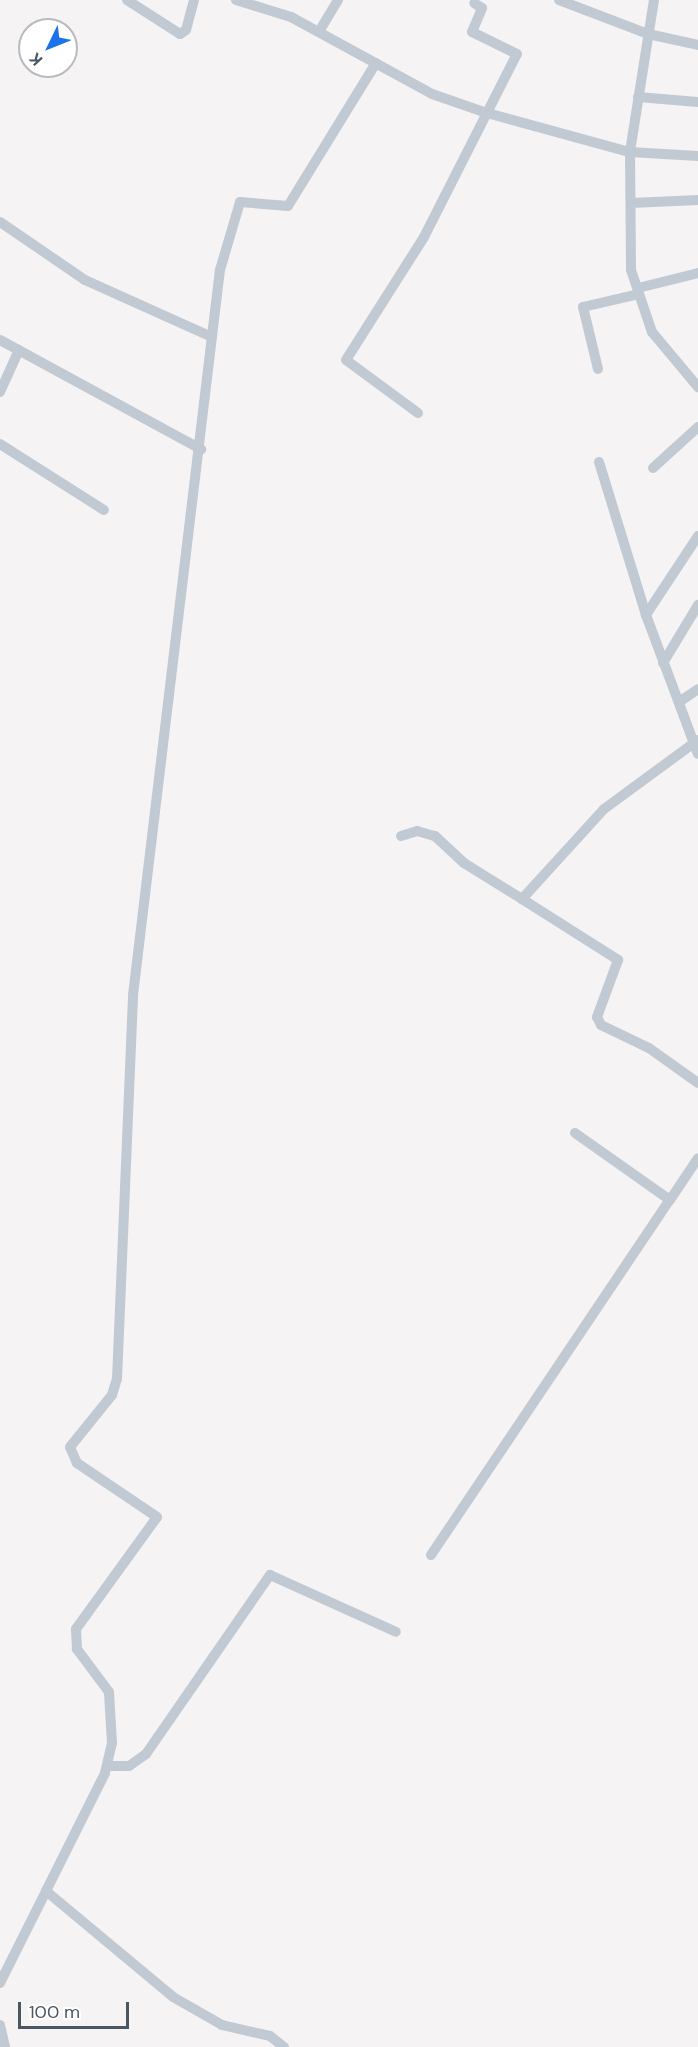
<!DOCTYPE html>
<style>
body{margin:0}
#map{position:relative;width:698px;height:2047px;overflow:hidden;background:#f5f3f3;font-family:"DM Sans",sans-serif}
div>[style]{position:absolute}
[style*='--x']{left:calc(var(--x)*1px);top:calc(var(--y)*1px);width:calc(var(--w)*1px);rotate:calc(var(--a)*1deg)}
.minor>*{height:10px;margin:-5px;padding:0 5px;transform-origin:5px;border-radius:5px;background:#c1cad2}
span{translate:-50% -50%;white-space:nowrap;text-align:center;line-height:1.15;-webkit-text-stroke:5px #fff;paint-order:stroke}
.north{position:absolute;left:18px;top:18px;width:60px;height:60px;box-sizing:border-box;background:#fff;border:2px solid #b7bbc0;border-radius:50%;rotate:227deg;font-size:16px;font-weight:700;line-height:24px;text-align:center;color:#4a5661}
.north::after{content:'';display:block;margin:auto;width:21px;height:27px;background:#1a73e8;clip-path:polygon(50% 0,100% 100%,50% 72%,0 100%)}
.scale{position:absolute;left:18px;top:2002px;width:111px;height:27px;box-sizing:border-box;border:3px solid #4a5661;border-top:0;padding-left:8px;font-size:18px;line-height:21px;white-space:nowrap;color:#4a5661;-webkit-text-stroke:4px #fff;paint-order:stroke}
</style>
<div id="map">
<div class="minor">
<div style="--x:127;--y:0;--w:63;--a:32.7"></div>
<div style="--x:180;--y:34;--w:7;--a:-34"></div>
<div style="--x:186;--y:30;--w:31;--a:-75"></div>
<div style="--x:236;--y:0;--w:58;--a:17.2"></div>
<div style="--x:291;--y:17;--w:161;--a:28.6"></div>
<div style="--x:432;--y:94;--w:58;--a:19.1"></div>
<div style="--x:487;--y:113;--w:148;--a:15.3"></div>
<div style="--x:630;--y:152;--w:68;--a:3.4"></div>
<div style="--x:559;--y:0;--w:95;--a:20.9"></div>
<div style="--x:648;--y:34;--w:51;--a:12.4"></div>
<div style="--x:654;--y:0;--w:154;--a:99"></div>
<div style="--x:630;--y:152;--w:118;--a:89.5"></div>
<div style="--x:631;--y:270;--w:65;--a:71.3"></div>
<div style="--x:652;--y:332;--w:72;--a:50.1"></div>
<div style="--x:320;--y:30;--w:35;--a:-59"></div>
<div style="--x:638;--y:97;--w:60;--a:4.8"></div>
<div style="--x:631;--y:203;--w:67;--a:-2.6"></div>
<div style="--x:0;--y:222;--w:103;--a:34.3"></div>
<div style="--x:85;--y:280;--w:139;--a:24.2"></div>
<div style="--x:638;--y:288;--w:62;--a:-14"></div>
<div style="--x:0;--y:340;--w:229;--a:28.5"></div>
<div style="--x:598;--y:369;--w:64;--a:-103.6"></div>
<div style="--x:583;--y:307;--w:57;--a:-13.1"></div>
<div style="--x:0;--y:392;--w:46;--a:-65.7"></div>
<div style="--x:418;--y:413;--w:89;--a:-143.6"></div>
<div style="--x:346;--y:360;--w:146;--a:-57.6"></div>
<div style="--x:424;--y:237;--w:205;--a:-63.1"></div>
<div style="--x:517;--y:54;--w:50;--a:-153.9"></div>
<div style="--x:472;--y:32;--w:26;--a:-67"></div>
<div style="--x:482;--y:8;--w:9;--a:-148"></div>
<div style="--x:0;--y:444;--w:123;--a:32.4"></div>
<div style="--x:599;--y:462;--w:160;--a:72.9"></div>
<div style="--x:653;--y:468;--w:61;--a:-42.3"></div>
<div style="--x:698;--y:536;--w:95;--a:123.4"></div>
<div style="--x:646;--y:615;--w:148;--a:69.5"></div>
<div style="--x:663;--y:663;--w:68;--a:-58.9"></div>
<div style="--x:679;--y:702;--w:23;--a:-34"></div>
<div style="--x:698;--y:740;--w:117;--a:143.7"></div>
<div style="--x:604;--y:809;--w:122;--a:132.3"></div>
<div style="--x:522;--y:899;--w:114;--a:32.4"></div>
<div style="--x:618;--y:960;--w:61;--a:110.2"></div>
<div style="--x:597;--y:1017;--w:9;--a:63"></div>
<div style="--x:601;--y:1025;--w:53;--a:25.6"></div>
<div style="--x:649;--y:1048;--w:60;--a:35.5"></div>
<div style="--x:401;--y:836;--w:17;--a:-17"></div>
<div style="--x:417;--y:831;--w:19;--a:16"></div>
<div style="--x:435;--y:836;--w:40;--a:43"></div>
<div style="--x:464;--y:863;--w:68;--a:31.8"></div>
<div style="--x:575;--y:1133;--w:116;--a:35.2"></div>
<div style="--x:670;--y:1200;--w:50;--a:-56.3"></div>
<div style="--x:431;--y:1555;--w:428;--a:-56.1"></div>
<div style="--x:108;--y:1766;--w:21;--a:0"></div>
<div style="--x:129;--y:1766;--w:21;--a:-35"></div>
<div style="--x:146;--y:1754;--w:218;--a:-55.3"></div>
<div style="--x:270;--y:1575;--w:138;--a:24.3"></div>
<div style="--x:46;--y:1891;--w:132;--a:-63.4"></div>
<div style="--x:105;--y:1773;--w:31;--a:-77"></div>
<div style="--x:112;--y:1743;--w:51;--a:-93.4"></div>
<div style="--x:109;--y:1692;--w:54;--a:-126.7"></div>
<div style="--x:77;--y:1649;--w:20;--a:-93"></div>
<div style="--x:76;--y:1629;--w:138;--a:-54.1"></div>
<div style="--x:157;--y:1517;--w:97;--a:-146"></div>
<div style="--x:77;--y:1463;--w:17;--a:-114"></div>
<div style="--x:70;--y:1447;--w:67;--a:-51.1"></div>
<div style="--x:112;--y:1395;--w:17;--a:-73"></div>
<div style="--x:117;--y:1379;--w:384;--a:-87.6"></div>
<div style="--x:133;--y:995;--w:730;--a:-83.16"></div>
<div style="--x:220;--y:270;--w:71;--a:-73.6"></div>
<div style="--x:240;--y:202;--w:48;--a:4.8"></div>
<div style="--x:288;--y:206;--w:168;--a:-58.4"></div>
<div style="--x:0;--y:1983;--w:103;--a:-63.4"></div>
<div style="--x:46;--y:1891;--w:165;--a:39.8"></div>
<div style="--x:173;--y:1997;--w:56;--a:29.7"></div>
<div style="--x:222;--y:2025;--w:49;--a:12.9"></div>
<div style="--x:270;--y:2036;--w:18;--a:38"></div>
<div style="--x:0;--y:2025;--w:23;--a:77"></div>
</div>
<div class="north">K</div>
<div class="scale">100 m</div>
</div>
